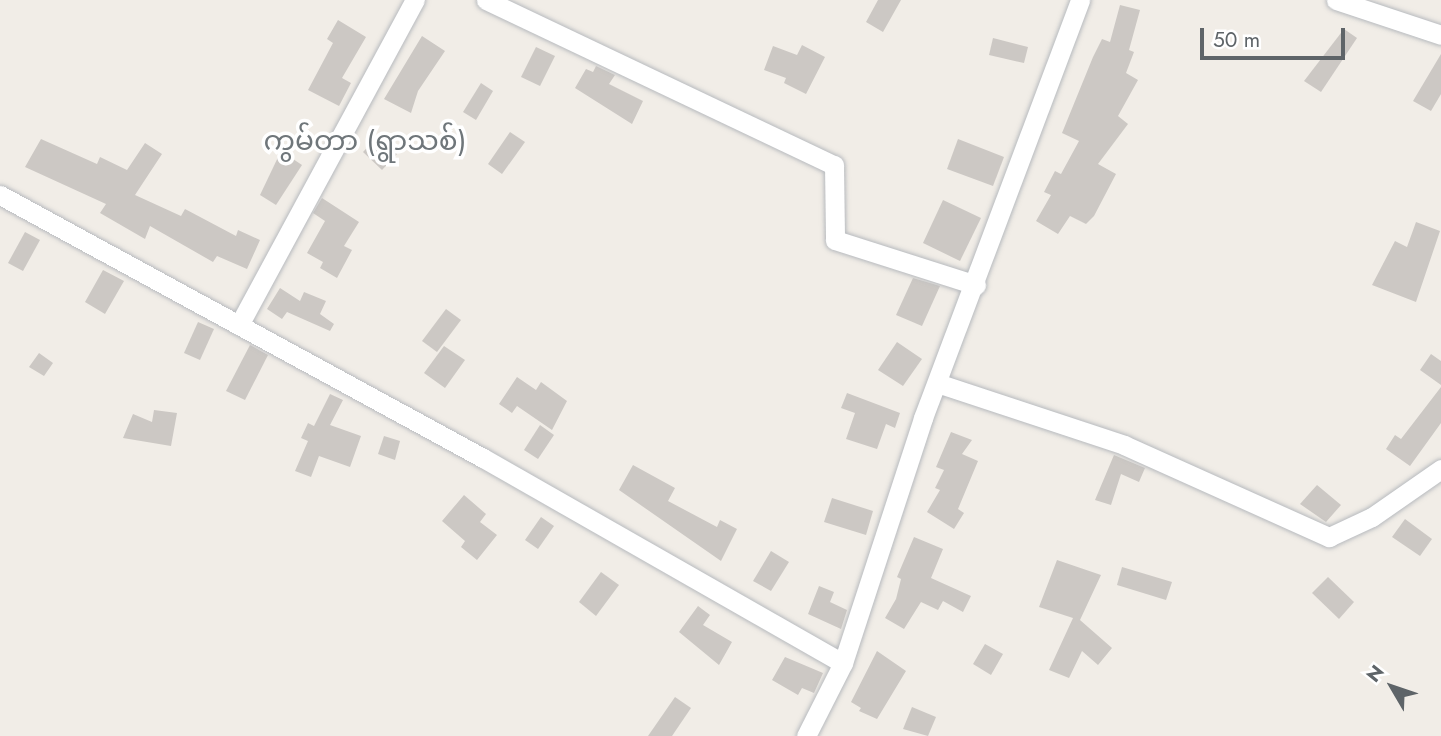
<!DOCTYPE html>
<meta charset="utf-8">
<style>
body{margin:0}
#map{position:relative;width:1441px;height:736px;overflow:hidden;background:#f1ede7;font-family:Jost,"Noto Sans Myanmar",sans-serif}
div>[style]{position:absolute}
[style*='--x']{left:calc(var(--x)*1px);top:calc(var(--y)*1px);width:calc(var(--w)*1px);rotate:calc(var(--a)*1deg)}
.building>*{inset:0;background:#ccc8c4}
.roads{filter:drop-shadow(0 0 2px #b7babe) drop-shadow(0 0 2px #b7babe)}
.minor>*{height:19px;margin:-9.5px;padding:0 9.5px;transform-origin:9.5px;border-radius:9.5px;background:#fff}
span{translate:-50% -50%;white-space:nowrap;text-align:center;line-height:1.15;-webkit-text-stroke:7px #fff;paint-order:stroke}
.quarter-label{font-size:28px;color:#6f767a}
.north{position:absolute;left:1357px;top:652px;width:70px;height:70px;-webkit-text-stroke:5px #fff;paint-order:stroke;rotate:309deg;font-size:19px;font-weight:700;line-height:28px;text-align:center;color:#5e6468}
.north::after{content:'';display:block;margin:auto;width:24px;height:32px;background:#5e6468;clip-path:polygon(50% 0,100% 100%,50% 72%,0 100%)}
.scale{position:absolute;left:1200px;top:28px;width:145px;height:32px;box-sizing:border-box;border:4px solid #5e6468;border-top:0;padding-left:9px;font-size:21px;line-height:24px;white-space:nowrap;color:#5e6468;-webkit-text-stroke:5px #fff;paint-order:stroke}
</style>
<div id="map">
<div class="building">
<div style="clip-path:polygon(878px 0,901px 0,883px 32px,866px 22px)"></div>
<div style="clip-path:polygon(1120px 5px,1140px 10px,1129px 50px,1134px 52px,1126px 73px,1138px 80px,1118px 116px,1128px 124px,1098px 164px,1116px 174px,1094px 216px,1086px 224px,1070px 216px,1058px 234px,1036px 221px,1051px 195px,1044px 192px,1055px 171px,1061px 174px,1079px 141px,1062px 133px,1093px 57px,1102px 39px,1110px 42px)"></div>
<div style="clip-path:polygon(338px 20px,366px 37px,342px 78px,351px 83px,339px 106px,308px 90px,333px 43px,327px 39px)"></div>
<div style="clip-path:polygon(1344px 29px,1357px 38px,1321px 92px,1304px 81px)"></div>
<div style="clip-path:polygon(422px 36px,445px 51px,418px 91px,411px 113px,384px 99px)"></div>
<div style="clip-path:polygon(993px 38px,1028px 47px,1024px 63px,989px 55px)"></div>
<div style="clip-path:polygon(802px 45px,825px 57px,806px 94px,784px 83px,786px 78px,764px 70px,773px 46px,797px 55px)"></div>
<div style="clip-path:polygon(536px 47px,555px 56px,540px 86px,521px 77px)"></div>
<div style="clip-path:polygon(1441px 54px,1441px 94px,1431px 111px,1413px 101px)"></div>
<div style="clip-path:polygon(596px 66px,615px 75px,609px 84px,643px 101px,632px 124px,575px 88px,586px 69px,593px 72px)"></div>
<div style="clip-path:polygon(481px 83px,493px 91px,476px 120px,463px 112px)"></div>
<div style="clip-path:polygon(510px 132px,525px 142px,502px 174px,488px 164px)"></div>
<div style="clip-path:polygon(378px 136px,397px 154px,382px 170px,363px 152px)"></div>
<div style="clip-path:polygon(41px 139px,97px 164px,100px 157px,127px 170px,145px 143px,162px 154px,135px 195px,181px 216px,185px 209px,236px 236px,238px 230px,260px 240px,247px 269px,217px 256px,213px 262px,150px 226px,145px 239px,100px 213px,106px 204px,25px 167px)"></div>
<div style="clip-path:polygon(958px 139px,1004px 157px,993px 186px,947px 169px)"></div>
<div style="clip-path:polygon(281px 151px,302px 165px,276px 205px,260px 195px)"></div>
<div style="clip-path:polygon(322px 198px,359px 222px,344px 246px,352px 250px,337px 278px,320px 268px,323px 262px,307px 253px,325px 221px,313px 213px)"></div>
<div style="clip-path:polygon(943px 200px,981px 218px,960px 261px,923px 243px)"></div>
<div style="clip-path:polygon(1416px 222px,1440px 231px,1416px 302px,1372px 285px,1395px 241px,1407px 247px)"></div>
<div style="clip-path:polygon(25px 232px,40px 240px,23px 271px,8px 263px)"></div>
<div style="clip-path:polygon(103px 270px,124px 281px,105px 314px,85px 302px)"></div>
<div style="clip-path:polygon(913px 278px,940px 286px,922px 326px,896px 315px)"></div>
<div style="clip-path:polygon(280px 288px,300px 301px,304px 292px,326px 301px,320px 314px,334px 324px,330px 331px,287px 312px,282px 319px,267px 309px)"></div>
<div style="clip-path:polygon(446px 309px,461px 320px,437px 352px,422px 341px)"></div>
<div style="clip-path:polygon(198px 322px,214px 329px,200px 360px,184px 353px)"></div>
<div style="clip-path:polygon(897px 342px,922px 359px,903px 386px,878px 370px)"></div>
<div style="clip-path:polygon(250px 345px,268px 355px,245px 400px,226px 391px)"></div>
<div style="clip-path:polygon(444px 346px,465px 360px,445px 388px,424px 373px)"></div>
<div style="clip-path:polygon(39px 353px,53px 363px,44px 376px,29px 367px)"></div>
<div style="clip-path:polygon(1431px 354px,1441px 361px,1441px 385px,1420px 370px)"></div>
<div style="clip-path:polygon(517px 377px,536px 390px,541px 382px,567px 401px,552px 430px,517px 406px,512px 413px,499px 404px)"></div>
<div style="clip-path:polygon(1441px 387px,1441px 423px,1410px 466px,1386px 449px,1395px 435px,1401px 439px)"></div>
<div style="clip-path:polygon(847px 393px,900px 413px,895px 428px,886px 424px,877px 449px,846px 439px,855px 413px,841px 408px)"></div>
<div style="clip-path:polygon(330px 394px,343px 400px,330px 425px,361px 436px,350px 467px,319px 456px,311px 477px,295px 471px,308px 441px,301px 438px,308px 423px,314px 426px)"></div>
<div style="clip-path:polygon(154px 410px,177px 413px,171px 446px,123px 438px,133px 414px,152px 422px)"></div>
<div style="clip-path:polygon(540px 425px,554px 435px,538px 459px,524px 450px)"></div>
<div style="clip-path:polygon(951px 432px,972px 440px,962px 454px,978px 461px,958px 509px,964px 513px,954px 529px,927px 512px,940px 490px,935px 488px,944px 470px,936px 467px)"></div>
<div style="clip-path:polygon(384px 436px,400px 441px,395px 460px,378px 454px)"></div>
<div style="clip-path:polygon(1114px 455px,1145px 468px,1139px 482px,1121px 474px,1111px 505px,1095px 500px)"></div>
<div style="clip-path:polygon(633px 465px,675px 488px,668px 501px,717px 527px,720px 520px,737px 529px,721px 561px,619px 490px)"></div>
<div style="clip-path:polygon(1317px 485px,1341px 505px,1326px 522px,1300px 504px)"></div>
<div style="clip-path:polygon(464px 495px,486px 514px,480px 522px,497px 535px,477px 560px,461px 547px,465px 541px,442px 521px)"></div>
<div style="clip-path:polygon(832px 498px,873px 511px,866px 535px,824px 522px)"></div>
<div style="clip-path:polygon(541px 517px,554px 526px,538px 549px,525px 540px)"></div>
<div style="clip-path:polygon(1405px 519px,1432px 539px,1420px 556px,1392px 537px)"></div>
<div style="clip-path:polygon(914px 537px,943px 549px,931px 578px,971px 596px,963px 612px,943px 601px,938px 610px,921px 602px,904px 629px,885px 618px,896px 599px,901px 579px,897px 577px)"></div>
<div style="clip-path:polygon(771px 551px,789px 562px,771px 591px,753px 581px)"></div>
<div style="clip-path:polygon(1057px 560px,1101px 575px,1080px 620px,1112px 648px,1098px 665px,1082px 651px,1069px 678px,1049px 670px,1073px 618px,1039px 607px)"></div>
<div style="clip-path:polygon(1122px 567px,1172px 582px,1166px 600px,1117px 585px)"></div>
<div style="clip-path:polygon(601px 572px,619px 585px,596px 616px,579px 602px)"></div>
<div style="clip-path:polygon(1328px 577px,1354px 602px,1339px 619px,1312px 593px)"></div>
<div style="clip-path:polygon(819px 586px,834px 592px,830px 602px,847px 610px,841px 629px,808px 614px)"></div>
<div style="clip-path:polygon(698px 606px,710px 615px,703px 625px,732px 642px,719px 665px,679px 632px)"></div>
<div style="clip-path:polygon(985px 644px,1003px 654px,991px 675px,973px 664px)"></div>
<div style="clip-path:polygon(877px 651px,906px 671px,877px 719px,859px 711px,861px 708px,851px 702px)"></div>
<div style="clip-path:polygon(785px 657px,823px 673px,814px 693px,802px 688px,798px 695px,772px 680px)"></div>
<div style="clip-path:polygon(675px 697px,691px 708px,672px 736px,648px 736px)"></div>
<div style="clip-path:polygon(912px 707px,936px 717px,928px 736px,903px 729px)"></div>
</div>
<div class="roads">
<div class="minor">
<div style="--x:486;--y:0;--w:385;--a:25.4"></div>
<div style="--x:834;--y:165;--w:75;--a:89.2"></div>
<div style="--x:835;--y:240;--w:148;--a:17.7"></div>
<div style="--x:1336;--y:0;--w:111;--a:18.4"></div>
<div style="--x:0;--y:195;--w:550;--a:28.57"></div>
<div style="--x:483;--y:458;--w:414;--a:29.7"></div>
<div style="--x:239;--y:325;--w:370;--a:-61.6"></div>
<div style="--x:937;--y:383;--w:197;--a:18.3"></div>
<div style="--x:1124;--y:445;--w:225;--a:24.2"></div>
<div style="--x:1329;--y:537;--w:47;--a:-24.9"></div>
<div style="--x:1372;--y:517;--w:84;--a:-34.8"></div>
<div style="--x:806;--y:736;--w:82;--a:-63.1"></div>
<div style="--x:843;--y:663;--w:258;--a:-71.9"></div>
<div style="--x:923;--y:418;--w:447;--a:-69.4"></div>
</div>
</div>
<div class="quarter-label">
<span style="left:365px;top:141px">ကွမ်တာ (ရွာသစ်)</span>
</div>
<div class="north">N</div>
<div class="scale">50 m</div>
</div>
